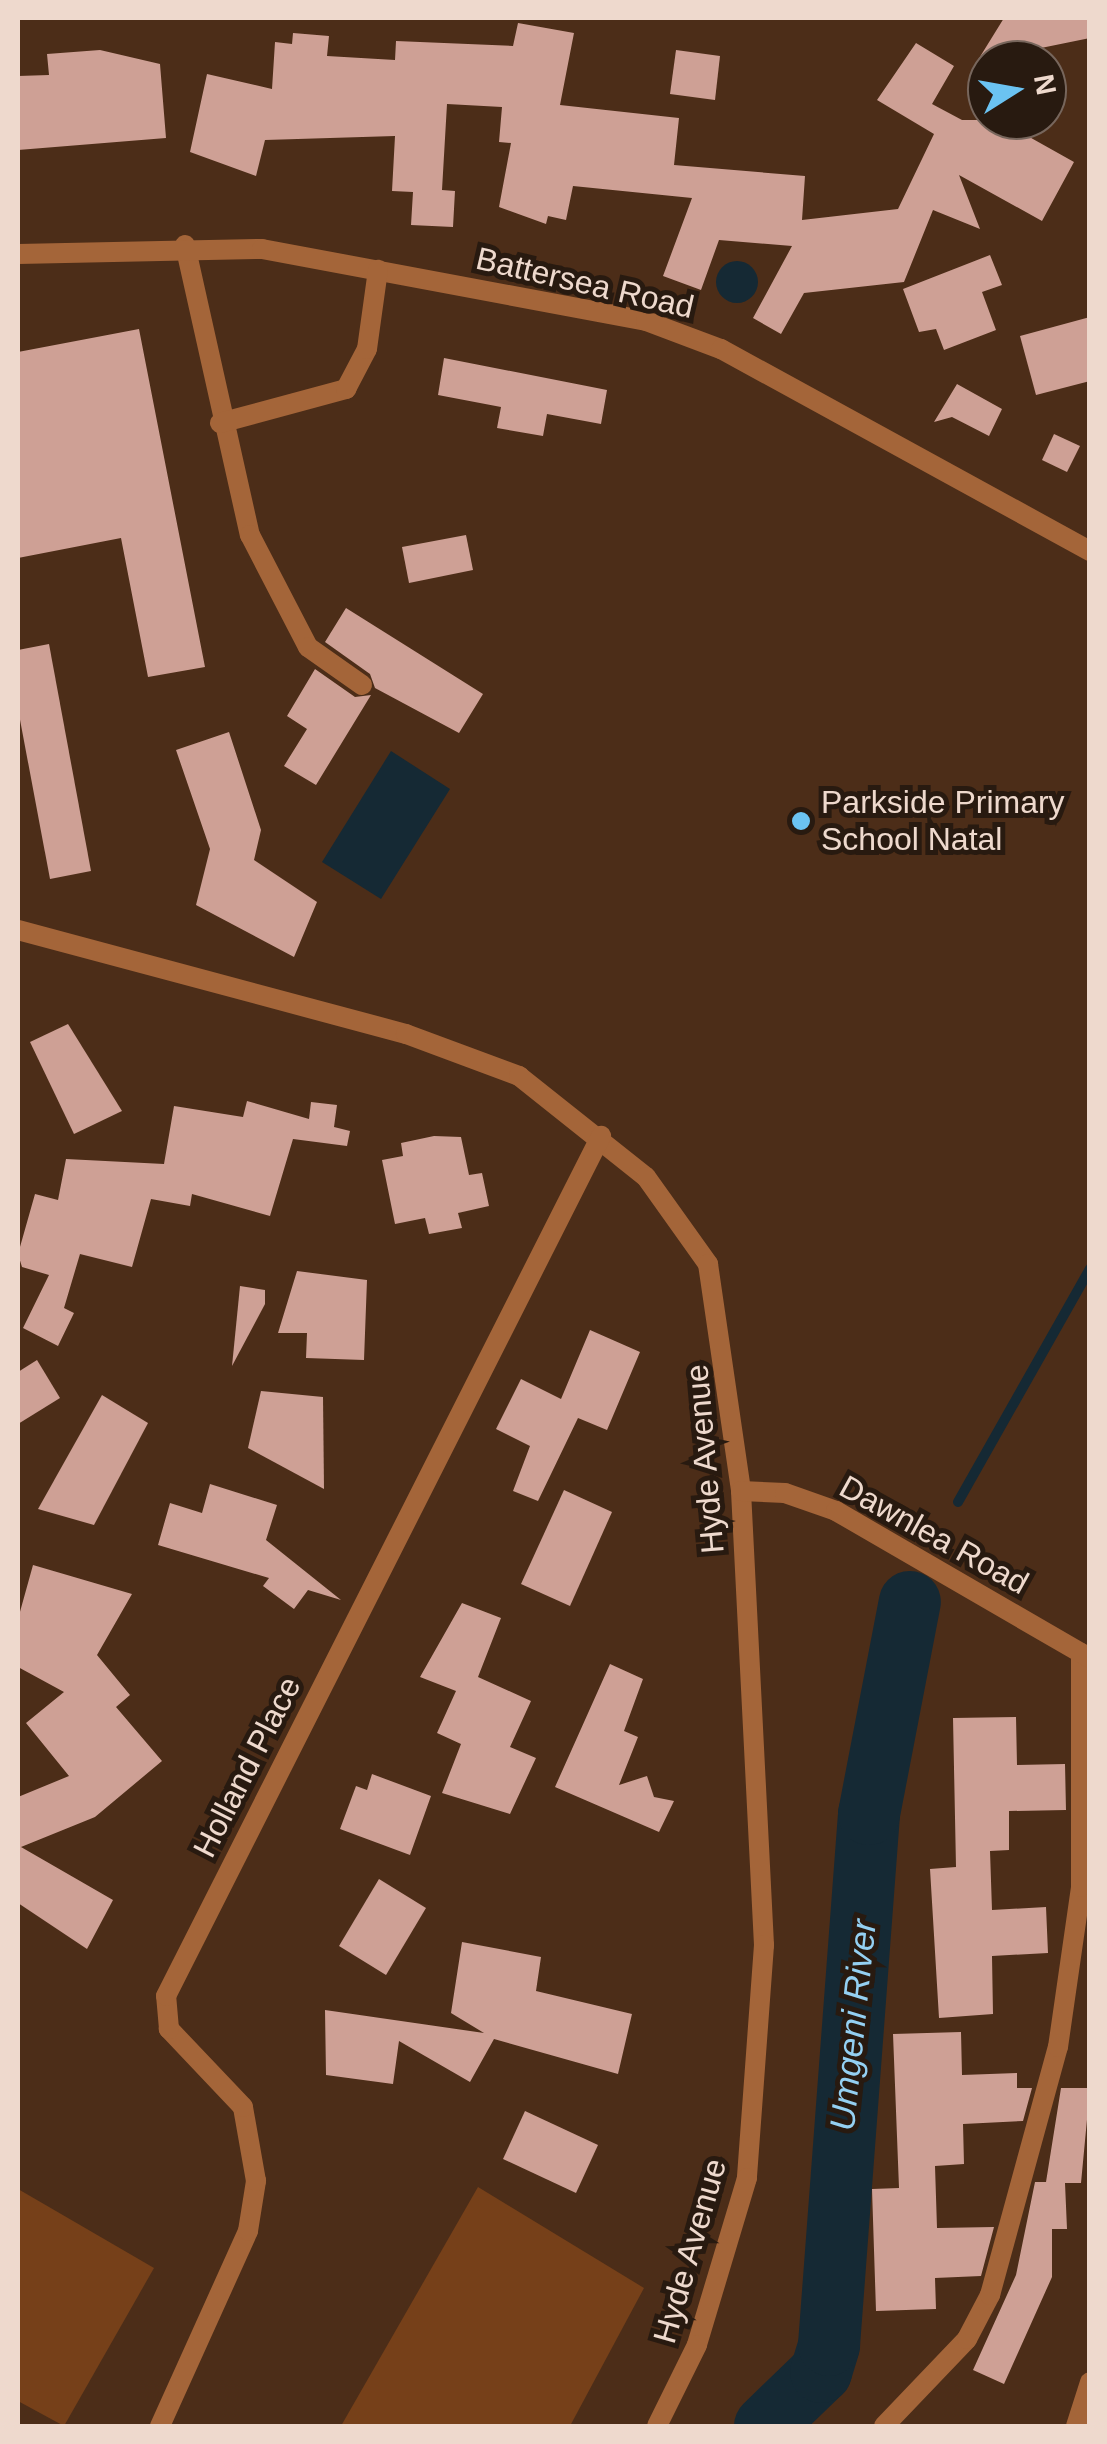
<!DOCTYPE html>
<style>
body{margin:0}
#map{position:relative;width:1107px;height:2444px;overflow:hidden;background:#4c2d18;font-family:Arial,sans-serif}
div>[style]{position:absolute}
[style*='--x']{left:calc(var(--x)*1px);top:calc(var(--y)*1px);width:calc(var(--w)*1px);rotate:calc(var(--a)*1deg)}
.green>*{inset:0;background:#764019}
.water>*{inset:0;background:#152934}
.round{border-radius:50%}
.stream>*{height:10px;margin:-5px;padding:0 5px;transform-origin:5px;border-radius:5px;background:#152934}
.river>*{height:62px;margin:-31px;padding:0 31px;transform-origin:31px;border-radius:31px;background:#152934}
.building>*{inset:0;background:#cea095}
.lane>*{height:20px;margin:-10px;padding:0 10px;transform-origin:10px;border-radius:10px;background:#a46539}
.street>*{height:20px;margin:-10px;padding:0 10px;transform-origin:10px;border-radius:10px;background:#a46539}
.dots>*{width:28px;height:28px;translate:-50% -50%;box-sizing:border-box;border:5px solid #281a10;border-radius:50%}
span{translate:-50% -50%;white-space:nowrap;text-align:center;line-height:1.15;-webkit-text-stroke:10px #281a10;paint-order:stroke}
.street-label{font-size:32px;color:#eed9cd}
.poi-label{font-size:32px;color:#eed9cd}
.left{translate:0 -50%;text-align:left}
.water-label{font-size:35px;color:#94d0f2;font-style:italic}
.frame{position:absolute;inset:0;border:20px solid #eed9cd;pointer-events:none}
.north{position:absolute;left:967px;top:40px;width:100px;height:100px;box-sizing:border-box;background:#281a10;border:2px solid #77665c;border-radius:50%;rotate:79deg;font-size:28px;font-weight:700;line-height:40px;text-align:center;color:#eed9cd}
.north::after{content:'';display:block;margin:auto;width:35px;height:45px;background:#6bc3f2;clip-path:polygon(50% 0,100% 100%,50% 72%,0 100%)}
</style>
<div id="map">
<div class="green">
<div style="clip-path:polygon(478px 2187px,644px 2288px,570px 2426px,341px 2426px)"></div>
<div style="clip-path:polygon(18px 2189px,154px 2268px,64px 2426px,18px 2401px)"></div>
</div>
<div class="water">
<div class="round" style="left:716px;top:261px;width:42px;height:42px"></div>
<div style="clip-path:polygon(391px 751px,450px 789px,381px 899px,322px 862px)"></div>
</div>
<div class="stream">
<div style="--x:958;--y:1502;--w:268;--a:-60.5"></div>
</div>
<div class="river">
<div style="--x:765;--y:2426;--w:78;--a:-44"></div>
<div style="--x:821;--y:2372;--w:28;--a:-73"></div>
<div style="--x:829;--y:2345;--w:533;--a:-85.69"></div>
<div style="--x:869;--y:1814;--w:216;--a:-79.1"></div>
</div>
<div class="building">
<div style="clip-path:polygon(1004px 18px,1090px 18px,1090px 38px,1041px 48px,1044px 60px,978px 60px)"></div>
<div style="clip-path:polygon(518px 23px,574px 33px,560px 105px,679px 118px,674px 165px,805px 176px,802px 220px,898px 209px,934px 134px,877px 100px,916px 43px,954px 66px,932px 104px,962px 120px,999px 120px,1074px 162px,1042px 221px,959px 175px,980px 229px,933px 210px,904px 282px,804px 293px,781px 334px,753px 318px,792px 246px,719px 240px,701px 290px,663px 276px,692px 198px,573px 186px,566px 220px,548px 216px,546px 224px,499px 207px,511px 143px,499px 142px,502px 107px,447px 104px,442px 190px,455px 191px,453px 227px,411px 225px,413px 192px,392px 191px,395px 136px,265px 140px,256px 176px,190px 152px,207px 74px,272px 89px,275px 42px,292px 44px,293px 33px,329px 36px,327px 56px,395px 60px,396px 41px,513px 46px)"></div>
<div style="clip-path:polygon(100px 50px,160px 64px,166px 138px,18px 150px,18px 76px,49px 75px,47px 54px)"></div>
<div style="clip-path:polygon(676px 50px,720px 56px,715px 100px,670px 94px)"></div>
<div style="clip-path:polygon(990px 255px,1002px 285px,982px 292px,996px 330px,944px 350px,936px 329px,919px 332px,903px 289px)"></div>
<div style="clip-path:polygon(1090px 317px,1090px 381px,1036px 395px,1020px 336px)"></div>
<div style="clip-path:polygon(139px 329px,205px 667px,148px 677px,121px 538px,18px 558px,18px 352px)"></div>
<div style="clip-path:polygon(444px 358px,607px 390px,601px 424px,547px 414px,543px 436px,497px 428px,501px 407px,438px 395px)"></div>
<div style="clip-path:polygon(957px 384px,1002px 409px,989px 436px,952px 417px,934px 422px)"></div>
<div style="clip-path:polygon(1054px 434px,1080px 446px,1067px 472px,1042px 460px)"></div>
<div style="clip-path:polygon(466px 535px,473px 570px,409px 583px,402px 547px)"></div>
<div style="clip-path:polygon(346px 608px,483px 694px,459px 733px,375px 688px,370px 674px,325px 642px)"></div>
<div style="clip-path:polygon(49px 644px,91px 871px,50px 879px,18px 709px,18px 650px)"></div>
<div style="clip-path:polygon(315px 669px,355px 697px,371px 695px,316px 785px,284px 766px,307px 729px,287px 716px)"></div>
<div style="clip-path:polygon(229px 732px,261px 830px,254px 860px,317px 902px,294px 957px,196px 905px,210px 849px,176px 750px)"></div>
<div style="clip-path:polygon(68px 1024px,122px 1111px,74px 1134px,30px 1042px)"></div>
<div style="clip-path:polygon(247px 1101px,309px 1119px,311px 1102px,337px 1105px,334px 1127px,350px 1131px,347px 1146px,293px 1139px,270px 1216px,192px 1194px,190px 1206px,151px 1199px,132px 1267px,80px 1254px,64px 1308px,74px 1313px,58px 1346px,23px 1328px,49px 1275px,22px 1267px,18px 1254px,35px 1194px,58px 1200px,66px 1159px,164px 1164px,174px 1106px,243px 1117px)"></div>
<div style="clip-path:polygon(434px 1136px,461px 1137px,469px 1175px,482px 1173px,489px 1206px,458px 1213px,462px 1228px,429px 1234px,425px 1218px,395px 1224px,382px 1160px,403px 1156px,401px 1143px)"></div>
<div style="clip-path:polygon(297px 1271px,367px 1280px,364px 1360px,306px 1358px,307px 1333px,278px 1333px)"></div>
<div style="clip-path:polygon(240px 1286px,265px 1290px,265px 1304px,232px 1366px)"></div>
<div style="clip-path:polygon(590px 1330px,640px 1352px,607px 1430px,578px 1418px,538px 1501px,513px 1491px,530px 1446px,496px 1429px,521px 1379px,561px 1399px)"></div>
<div style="clip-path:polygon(37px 1360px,60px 1398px,18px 1424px,18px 1372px)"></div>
<div style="clip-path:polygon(261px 1391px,323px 1397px,324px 1489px,248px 1448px)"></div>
<div style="clip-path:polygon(102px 1395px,148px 1423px,94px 1525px,38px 1509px)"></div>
<div style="clip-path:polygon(210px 1484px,277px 1505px,266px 1540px,341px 1600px,308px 1590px,294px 1609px,263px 1586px,269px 1578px,158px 1545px,170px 1503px,202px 1513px)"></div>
<div style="clip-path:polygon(564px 1490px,612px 1512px,570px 1606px,521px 1584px)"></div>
<div style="clip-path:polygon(33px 1565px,132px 1594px,97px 1655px,130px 1695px,116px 1707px,162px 1761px,95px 1817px,21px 1847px,113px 1900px,87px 1949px,18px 1903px,18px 1797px,69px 1776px,26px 1723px,64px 1692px,18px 1667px,18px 1619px)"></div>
<div style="clip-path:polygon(462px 1603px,501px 1618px,478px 1677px,531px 1701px,510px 1747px,536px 1758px,510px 1814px,442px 1793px,461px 1744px,437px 1733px,456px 1691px,420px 1677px)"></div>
<div style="clip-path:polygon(610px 1664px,643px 1679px,624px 1731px,638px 1737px,619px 1785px,647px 1776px,654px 1797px,674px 1801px,659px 1832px,555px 1787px)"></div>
<div style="clip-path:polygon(1016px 1717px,1017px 1765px,1065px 1764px,1066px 1810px,1009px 1811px,1009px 1850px,990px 1851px,992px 1910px,1046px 1907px,1048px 1953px,992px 1956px,993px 2014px,939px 2018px,930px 1869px,956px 1867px,953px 1718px)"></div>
<div style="clip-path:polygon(372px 1774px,431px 1796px,410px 1855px,340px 1829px,356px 1786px,367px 1790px)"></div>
<div style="clip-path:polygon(379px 1879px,426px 1908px,386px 1975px,339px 1946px)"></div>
<div style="clip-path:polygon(462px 1942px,541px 1957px,536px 1991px,632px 2014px,618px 2074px,494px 2039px,470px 2082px,399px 2041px,393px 2084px,326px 2075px,325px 2010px,484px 2033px,451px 2013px)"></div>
<div style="clip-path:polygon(961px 2032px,962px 2075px,1017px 2073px,1017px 2088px,1032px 2088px,1023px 2121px,963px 2124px,964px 2164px,935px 2166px,937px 2228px,994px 2227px,981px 2276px,935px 2278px,936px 2309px,876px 2311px,872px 2189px,899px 2188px,893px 2034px)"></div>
<div style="clip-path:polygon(1061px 2088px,1090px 2088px,1081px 2183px,1065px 2183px,1067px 2229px,1052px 2229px,1052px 2277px,1004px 2384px,973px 2370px,1016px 2275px,1035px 2182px,1046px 2182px)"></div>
<div style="clip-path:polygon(525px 2111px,598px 2145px,576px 2193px,503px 2159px)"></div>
</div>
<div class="lane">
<div style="--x:884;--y:2426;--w:120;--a:-46.3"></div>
<div style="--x:967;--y:2339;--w:50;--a:-62.4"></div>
<div style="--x:990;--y:2295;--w:257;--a:-74.7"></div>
<div style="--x:1058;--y:2047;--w:162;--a:-81.8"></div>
<div style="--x:1081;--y:1887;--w:234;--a:-90"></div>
<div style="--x:1076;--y:2426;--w:46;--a:-72.3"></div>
</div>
<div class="street">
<div style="--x:185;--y:245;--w:297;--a:77.4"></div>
<div style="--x:250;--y:535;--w:126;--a:62.6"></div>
<div style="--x:308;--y:647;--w:66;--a:35.1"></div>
<div style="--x:18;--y:254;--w:244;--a:-1.2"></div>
<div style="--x:262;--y:249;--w:391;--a:10.6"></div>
<div style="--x:646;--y:321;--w:80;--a:20.5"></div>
<div style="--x:721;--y:349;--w:421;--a:28.7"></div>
<div style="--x:220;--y:423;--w:131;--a:-15.1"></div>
<div style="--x:346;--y:389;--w:45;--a:-62.3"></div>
<div style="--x:367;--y:349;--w:80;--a:-82.1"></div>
<div style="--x:18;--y:930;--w:402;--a:15"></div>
<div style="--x:406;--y:1034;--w:121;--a:20.4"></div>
<div style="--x:519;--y:1076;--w:162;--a:38.5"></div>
<div style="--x:646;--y:1177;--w:107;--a:54.5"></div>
<div style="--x:708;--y:1264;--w:229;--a:81.7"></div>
<div style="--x:741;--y:1491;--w:455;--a:87.1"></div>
<div style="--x:764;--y:1945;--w:234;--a:94.2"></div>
<div style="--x:747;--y:2178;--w:174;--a:106.7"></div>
<div style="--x:697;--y:2345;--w:90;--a:116.3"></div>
<div style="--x:741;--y:1491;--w:44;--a:2.6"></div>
<div style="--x:785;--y:1493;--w:54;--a:19.4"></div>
<div style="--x:836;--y:1511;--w:293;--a:30.1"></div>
<div style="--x:160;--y:2426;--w:214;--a:-65.7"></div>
<div style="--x:248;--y:2231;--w:51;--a:-80.9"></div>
<div style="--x:256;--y:2181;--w:75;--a:-100"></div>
<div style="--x:243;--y:2107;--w:108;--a:-133.5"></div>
<div style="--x:169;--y:2029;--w:33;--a:-95"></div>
<div style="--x:166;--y:1996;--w:964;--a:-63.17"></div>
</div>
<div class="dots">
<div style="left:801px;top:821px;background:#6bc3f2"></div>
</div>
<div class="street-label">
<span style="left:585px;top:283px;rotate:13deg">Battersea Road</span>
<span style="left:705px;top:1459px;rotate:-95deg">Hyde Avenue</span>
<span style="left:934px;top:1535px;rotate:29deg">Dawnlea Road</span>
<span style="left:247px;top:1767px;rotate:-63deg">Holland Place</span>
<span style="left:690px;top:2251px;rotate:-74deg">Hyde Avenue</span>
</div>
<div class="poi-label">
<span class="left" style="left:821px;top:821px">Parkside Primary<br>School Natal</span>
</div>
<div class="water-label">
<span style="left:853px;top:2025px;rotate:-84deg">Umgeni River</span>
</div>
<div class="frame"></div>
<div class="north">N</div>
</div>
